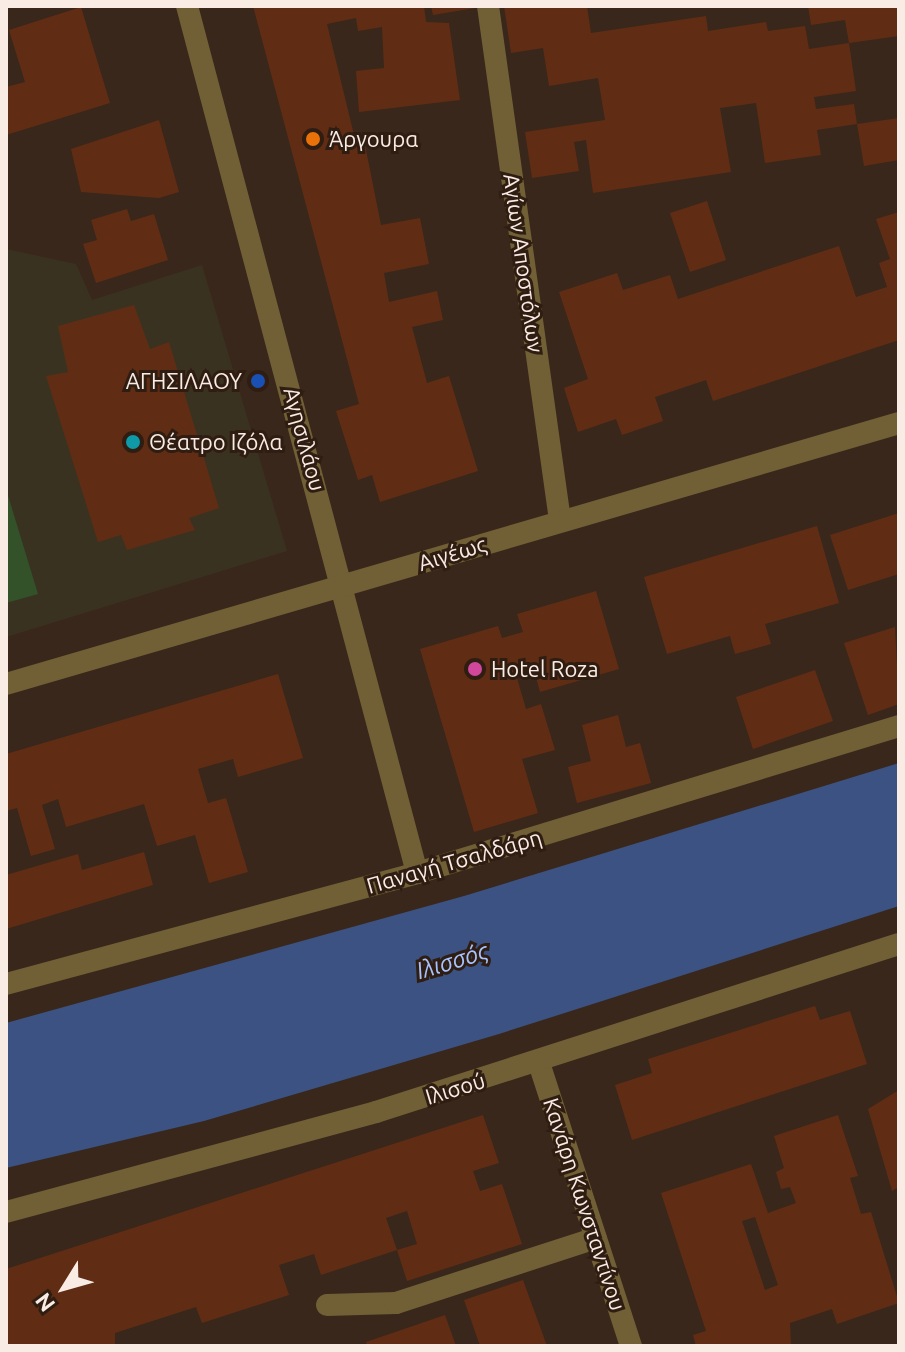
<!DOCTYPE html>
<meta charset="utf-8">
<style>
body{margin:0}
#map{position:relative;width:905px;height:1352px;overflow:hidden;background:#39271b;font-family:Ubuntu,sans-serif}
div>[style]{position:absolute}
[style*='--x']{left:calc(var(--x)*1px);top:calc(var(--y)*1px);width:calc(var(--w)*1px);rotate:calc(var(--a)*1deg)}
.education>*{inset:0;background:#3a3221}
.green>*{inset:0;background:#335229}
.water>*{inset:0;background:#3c5282}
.building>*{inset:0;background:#602d14}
.minor>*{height:22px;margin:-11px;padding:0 11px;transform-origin:11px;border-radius:11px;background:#715f35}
.dots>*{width:22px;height:22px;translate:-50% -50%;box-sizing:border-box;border:4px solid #2f1d12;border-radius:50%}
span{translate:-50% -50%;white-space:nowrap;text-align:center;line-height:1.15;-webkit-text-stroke:6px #2f1d12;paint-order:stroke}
.poi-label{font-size:22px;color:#f9ece5}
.left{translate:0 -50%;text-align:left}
.right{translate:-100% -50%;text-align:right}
.street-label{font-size:22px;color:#f9ece5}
.water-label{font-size:24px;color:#a6c3ff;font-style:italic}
.frame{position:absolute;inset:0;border:8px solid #f9ece5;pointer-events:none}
.north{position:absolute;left:24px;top:1248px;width:80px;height:80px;-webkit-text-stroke:6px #2f1d12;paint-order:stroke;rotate:233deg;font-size:22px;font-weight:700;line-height:32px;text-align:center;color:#f9ece5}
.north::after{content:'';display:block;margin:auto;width:28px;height:36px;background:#f9ece5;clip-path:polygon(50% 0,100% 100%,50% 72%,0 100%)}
</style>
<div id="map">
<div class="education">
<div style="clip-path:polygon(6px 249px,76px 264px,92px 300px,202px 265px,287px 551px,6px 637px)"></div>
</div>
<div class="green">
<div style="clip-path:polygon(6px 489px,38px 594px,6px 603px)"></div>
</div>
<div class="water">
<div style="clip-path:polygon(899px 763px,899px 906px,499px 1034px,204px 1121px,6px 1168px,6px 1023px,464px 896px)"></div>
</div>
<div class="building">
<div style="clip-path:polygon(253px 6px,424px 6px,426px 22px,449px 23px,460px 100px,359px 112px,356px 71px,384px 68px,382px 27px,358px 31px,356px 18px,327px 24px,355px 139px,364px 140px,381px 225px,420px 218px,429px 264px,384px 273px,389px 302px,437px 291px,443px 320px,412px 327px,427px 383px,449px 376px,478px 471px,380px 502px,372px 475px,358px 480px,336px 411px,359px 404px)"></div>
<div style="clip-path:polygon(431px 6px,475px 6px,475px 8px,433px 15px)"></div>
<div style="clip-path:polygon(504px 6px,587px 6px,591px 33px,706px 16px,708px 31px,766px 22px,768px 31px,805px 26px,809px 49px,849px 43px,856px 91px,814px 97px,816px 109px,854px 104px,857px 124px,817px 130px,821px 155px,765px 163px,756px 103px,720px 108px,731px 172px,593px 193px,586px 140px,574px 142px,579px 171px,532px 178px,525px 132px,605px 120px,598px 78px,549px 86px,543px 48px,511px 53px)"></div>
<div style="clip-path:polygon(808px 6px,899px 6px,899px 36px,849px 43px,845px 20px,811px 25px)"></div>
<div style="clip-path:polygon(81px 7px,110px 103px,6px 135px,6px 87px,25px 82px,9px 30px)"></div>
<div style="clip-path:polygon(899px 118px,899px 160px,864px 166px,857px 124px)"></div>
<div style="clip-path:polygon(159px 120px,179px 192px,159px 198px,81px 192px,71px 149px)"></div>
<div style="clip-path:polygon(707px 201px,726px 260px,690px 272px,670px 213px)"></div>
<div style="clip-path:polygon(127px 209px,131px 221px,154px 214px,168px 260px,96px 283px,83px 244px,97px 240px,91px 220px)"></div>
<div style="clip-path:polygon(899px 212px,899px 340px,713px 401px,706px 380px,655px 397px,663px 421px,622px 435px,616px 419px,578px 432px,564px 388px,588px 379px,559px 292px,617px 273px,623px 290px,670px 275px,678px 299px,839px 246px,856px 297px,887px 287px,879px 263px,890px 259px,876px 219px)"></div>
<div style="clip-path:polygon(134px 305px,150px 349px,169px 342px,219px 508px,189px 518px,195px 530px,127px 550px,121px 535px,98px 542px,46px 376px,68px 372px,58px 326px)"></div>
<div style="clip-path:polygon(899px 513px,899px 574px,848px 590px,830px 535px)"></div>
<div style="clip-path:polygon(817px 526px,839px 603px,765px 624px,771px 644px,735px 654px,730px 636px,667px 654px,644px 577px)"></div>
<div style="clip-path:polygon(596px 591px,619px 669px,540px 692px,533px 666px,515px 671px,526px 709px,541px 704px,555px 750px,522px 759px,538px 813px,474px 832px,420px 649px,498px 626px,502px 638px,523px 632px,517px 614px)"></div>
<div style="clip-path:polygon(895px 627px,899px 704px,868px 715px,844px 643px)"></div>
<div style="clip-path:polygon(815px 670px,833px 721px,753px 749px,736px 697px)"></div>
<div style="clip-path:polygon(278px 674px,303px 758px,238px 777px,233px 759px,198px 769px,208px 803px,226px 798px,248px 872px,209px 883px,195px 835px,157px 846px,144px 804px,66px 827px,58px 799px,42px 805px,55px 849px,31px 856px,17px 808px,6px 811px,6px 754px)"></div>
<div style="clip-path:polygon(618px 715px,626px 747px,640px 743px,651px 783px,577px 803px,568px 767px,591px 761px,582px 725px)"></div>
<div style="clip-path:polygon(144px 852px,153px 885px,6px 929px,6px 875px,78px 854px,82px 870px)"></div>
<div style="clip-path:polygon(815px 1006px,820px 1020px,850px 1011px,867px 1064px,632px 1140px,615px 1085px,652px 1073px,648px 1059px)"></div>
<div style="clip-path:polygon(899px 1090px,899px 1187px,892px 1191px,868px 1109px)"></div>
<div style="clip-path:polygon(483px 1115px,499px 1163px,473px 1171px,480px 1191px,502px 1184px,522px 1244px,407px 1281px,397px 1250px,417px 1244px,407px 1211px,386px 1218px,397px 1250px,321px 1275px,314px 1254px,279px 1265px,289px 1295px,202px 1323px,196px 1307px,115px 1333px,115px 1346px,6px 1346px,6px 1269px)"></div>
<div style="clip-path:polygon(evenodd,838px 1115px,858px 1176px,850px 1178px,861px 1214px,871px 1212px,899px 1303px,837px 1324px,832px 1309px,790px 1323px,791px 1346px,696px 1346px,693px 1335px,706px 1331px,661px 1193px,751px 1164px,768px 1213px,796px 1203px,790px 1187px,781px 1189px,776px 1172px,784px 1168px,774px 1136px,838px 1115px,755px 1217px,778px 1285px,765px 1290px,742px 1221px,755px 1217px)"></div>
<div style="clip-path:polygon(523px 1280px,547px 1346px,480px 1346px,464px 1300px)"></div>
<div style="clip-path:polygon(445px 1315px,456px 1346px,367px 1346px,366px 1342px)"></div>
</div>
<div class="minor">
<div style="--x:187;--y:6;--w:897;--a:75.14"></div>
<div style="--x:488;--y:6;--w:519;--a:82.03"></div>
<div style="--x:6;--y:684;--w:930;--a:-16.29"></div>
<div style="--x:6;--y:984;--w:426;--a:-15.1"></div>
<div style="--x:417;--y:873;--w:504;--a:-16.96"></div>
<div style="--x:539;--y:1063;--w:298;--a:72"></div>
<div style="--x:6;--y:1212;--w:383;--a:-15.1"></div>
<div style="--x:376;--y:1112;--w:549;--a:-17.81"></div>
<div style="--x:327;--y:1305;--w:69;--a:-1.7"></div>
<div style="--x:396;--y:1303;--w:210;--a:-18"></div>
</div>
<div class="dots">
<div style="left:313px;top:139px;background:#e8710a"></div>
<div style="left:258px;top:381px;background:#1a4fb4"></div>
<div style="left:133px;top:442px;background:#0f9aa8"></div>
<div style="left:475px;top:669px;background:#d1479c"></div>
</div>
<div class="poi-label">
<span class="left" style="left:329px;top:139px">Άργουρα</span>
<span class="right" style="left:242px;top:381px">ΑΓΗΣΙΛΑΟΥ</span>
<span class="left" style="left:149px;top:442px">Θέατρο Ιζόλα</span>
<span class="left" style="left:491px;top:669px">Hotel Roza</span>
</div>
<div class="street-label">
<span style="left:524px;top:263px;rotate:82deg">Αγίων Αποστόλων</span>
<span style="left:305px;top:439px;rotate:75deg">Αγησιλάου</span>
<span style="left:452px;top:553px;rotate:-17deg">Αιγέως</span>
<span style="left:454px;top:861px;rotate:-16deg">Παναγή Τσαλδάρη</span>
<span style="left:455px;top:1088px;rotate:-17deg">Ιλισού</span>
<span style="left:585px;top:1204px;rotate:72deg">Κανάρη Κωνσταντίνου</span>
</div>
<div class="water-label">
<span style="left:452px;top:961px;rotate:-17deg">Ιλισσός</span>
</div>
<div class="frame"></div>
<div class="north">N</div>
</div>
